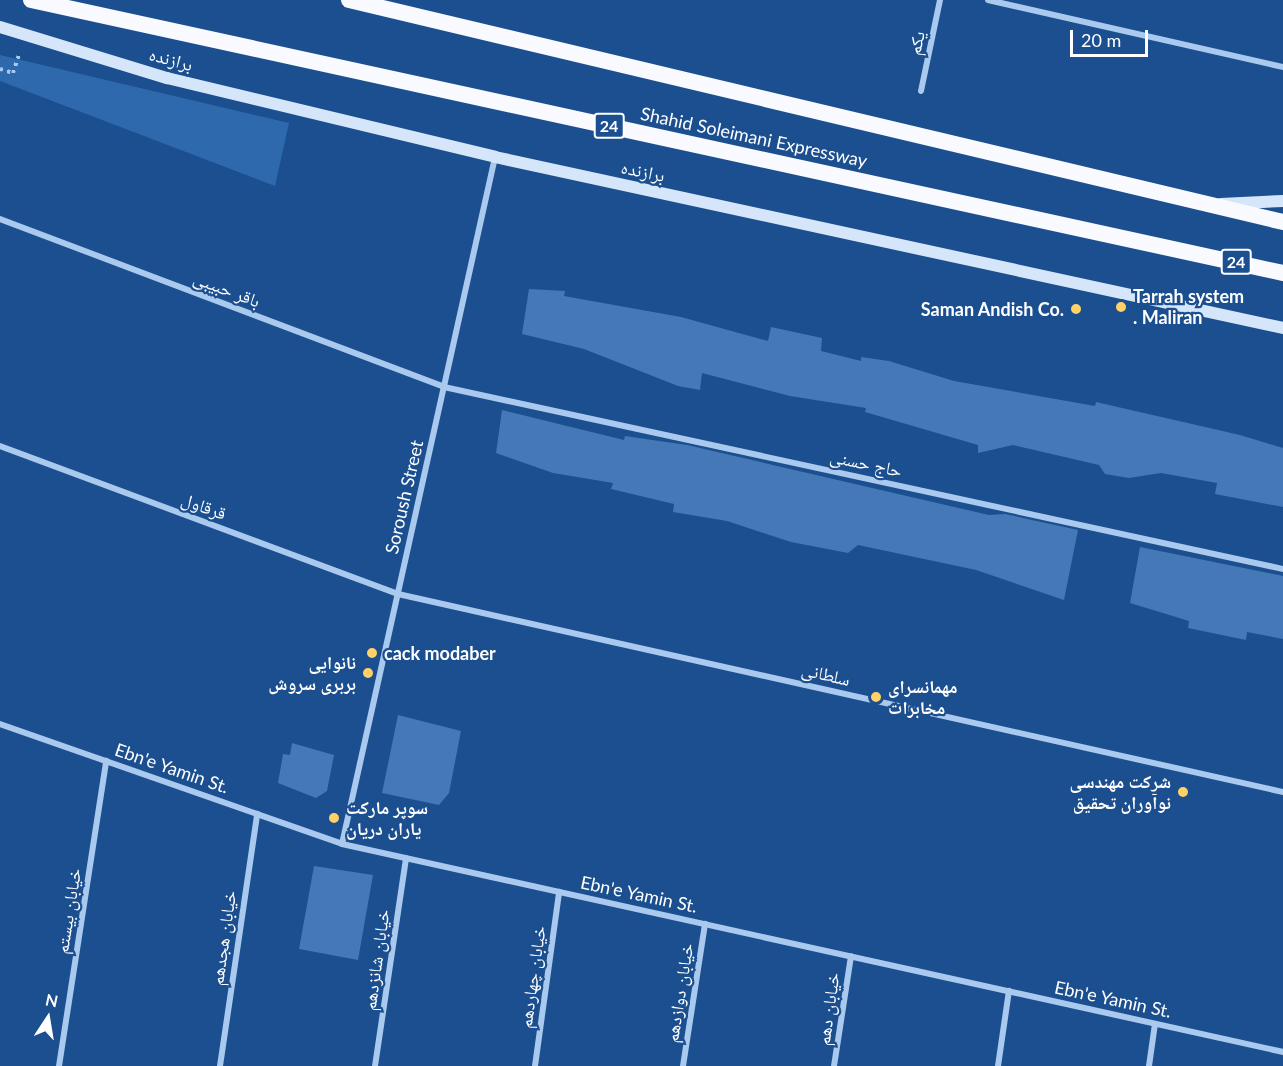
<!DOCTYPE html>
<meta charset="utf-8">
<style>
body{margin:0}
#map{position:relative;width:1283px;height:1066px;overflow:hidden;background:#1b4f8f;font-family:Lato,"Noto Naskh Arabic",sans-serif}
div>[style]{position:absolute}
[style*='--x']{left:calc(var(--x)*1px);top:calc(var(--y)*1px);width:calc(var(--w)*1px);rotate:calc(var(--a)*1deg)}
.green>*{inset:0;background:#2e69ad}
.building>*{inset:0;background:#4478b7}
.path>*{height:4px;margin-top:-2px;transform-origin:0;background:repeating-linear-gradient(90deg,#a9c9ee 0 3px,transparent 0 7.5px)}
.minor>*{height:6px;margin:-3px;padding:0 3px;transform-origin:3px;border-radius:3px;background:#a9c9ee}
.secondary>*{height:12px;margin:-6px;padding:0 6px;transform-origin:6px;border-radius:6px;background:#d6e6fa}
.trunk>*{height:16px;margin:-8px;padding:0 8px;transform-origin:8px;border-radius:8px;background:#f8faff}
.dots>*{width:16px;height:16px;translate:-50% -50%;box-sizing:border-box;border:3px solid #1b4f8f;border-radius:50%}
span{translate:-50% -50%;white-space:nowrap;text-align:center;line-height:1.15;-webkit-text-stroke:4.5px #1b4f8f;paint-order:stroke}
.shield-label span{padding:2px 4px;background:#1b4f8f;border:2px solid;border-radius:4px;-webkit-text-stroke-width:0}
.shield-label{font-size:16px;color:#fff;font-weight:700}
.street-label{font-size:18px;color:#fff}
.poi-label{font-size:18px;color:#fff;font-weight:700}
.left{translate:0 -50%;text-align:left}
.right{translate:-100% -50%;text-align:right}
.north{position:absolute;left:18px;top:988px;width:60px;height:60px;-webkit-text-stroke:4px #1b4f8f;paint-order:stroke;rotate:12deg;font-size:16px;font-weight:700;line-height:24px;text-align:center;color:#fff}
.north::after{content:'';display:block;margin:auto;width:21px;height:27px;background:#fff;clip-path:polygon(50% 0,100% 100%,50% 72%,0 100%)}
.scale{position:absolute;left:1070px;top:30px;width:78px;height:27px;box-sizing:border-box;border:3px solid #fff;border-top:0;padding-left:8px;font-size:18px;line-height:21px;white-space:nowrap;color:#fff;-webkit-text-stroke:4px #1b4f8f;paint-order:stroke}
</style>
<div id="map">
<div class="green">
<div style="clip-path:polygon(0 55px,289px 123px,275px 186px,0 81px)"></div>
</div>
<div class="building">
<div style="clip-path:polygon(529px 289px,565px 291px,564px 296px,681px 317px,768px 341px,771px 327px,822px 338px,821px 351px,861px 361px,861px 357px,889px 361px,954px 381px,1095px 406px,1096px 402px,1240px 435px,1283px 448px,1283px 507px,1215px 494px,1217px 483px,1161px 473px,1129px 478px,1105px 474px,1099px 465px,1013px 445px,978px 453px,978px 445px,865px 412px,866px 408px,790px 396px,702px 373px,700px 390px,678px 386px,584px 349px,522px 334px)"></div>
<div style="clip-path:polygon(502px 410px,624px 440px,625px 436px,687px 445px,989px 515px,1005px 514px,1078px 530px,1064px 600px,976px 570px,858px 545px,848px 553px,791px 542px,727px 521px,673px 512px,674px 504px,611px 489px,613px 483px,553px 473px,496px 453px)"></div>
<div style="clip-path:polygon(1140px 547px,1283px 576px,1283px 639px,1247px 632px,1246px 640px,1188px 628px,1189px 621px,1130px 603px)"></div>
<div style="clip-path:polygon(398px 715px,461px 731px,449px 793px,439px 805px,382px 793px)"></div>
<div style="clip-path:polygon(292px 743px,334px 755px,327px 791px,316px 798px,278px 783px,283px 754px,290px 755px)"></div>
<div style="clip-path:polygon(314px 866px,373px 875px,358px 960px,299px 949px)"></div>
</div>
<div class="path">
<div style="--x:0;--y:69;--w:14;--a:17"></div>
<div style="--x:13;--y:73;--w:22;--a:-72"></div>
</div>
<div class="minor">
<div style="--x:988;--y:0;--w:303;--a:12.8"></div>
<div style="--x:921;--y:91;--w:93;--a:-78.2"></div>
<div style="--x:0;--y:219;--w:475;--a:20.7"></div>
<div style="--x:444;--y:387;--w:859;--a:12.24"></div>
<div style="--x:0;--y:446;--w:425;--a:20.4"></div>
<div style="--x:398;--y:594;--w:907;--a:12.61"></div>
<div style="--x:0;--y:724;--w:362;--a:19.3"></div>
<div style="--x:342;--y:844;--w:964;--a:12.46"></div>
<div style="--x:342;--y:844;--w:704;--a:-77.44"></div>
<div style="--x:59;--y:1066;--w:309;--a:-81.2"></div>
<div style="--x:220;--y:1066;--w:255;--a:-81.6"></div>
<div style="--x:375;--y:1066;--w:210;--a:-81.5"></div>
<div style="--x:535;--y:1066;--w:176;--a:-82.1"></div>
<div style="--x:683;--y:1066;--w:144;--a:-81.2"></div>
<div style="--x:834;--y:1066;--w:111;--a:-81.2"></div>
<div style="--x:998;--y:1066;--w:76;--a:-81.7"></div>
<div style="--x:1149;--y:1066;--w:42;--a:-81.9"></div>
</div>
<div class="secondary">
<div style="--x:0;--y:27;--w:175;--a:17"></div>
<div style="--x:167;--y:78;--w:337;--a:13.5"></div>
<div style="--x:495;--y:157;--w:806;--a:12.24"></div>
<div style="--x:1221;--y:204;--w:62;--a:-2.8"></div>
</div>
<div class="trunk">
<div style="--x:31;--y:0;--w:1281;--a:12.3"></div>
<div style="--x:349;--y:0;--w:960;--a:13.37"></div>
</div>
<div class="dots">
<div style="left:1121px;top:307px;background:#ffd166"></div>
<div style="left:1076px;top:309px;background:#ffd166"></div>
<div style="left:372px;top:653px;background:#ffd166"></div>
<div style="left:368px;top:673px;background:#ffd166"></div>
<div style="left:876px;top:697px;background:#ffd166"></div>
<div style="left:1183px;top:792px;background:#ffd166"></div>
<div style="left:334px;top:818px;background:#ffd166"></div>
</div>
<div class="shield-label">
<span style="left:609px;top:126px">24</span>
<span style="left:1236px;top:262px">24</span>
</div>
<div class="street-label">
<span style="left:916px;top:43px;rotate:-78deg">یکم</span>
<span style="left:171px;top:59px;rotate:15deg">برازنده</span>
<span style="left:754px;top:137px;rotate:12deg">Shahid Soleimani Expressway</span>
<span style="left:643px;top:171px;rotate:12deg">برازنده</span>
<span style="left:227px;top:289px;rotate:21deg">باقر حبیبی</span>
<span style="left:866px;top:463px;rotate:12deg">حاج حسنی</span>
<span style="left:404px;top:497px;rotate:-77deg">Soroush Street</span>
<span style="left:204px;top:506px;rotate:20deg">قرقاول</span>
<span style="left:826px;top:674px;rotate:13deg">سلطانی</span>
<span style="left:172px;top:768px;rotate:19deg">Ebn'e Yamin St.</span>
<span style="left:639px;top:894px;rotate:12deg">Ebn'e Yamin St.</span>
<span style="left:68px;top:911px;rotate:-81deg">خیابان بیستم</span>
<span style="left:223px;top:938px;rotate:-82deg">خیابان هجدهم</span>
<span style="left:376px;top:960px;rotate:-82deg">خیابان شانزدهم</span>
<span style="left:532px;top:977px;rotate:-82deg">خیابان چهاردهم</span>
<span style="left:679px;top:993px;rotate:-81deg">خیابان دوازدهم</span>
<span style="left:1113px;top:999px;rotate:12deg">Ebn'e Yamin St.</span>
<span style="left:828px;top:1009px;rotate:-82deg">خیابان دهم</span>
</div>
<div class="poi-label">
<span class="left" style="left:1133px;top:307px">Tarrah system<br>. Maliran</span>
<span class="right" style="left:1064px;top:309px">Saman Andish Co.</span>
<span class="left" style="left:384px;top:653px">cack modaber</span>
<span class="right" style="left:356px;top:673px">نانوایی<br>بربری سروش</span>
<span class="left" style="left:888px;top:697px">مهمانسرای<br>مخابرات</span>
<span class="right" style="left:1171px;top:792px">شرکت مهندسی<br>نوآوران تحقیق</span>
<span class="left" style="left:346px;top:818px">سوپر مارکت<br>یاران دریان</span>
</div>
<div class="north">N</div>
<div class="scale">20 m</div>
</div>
